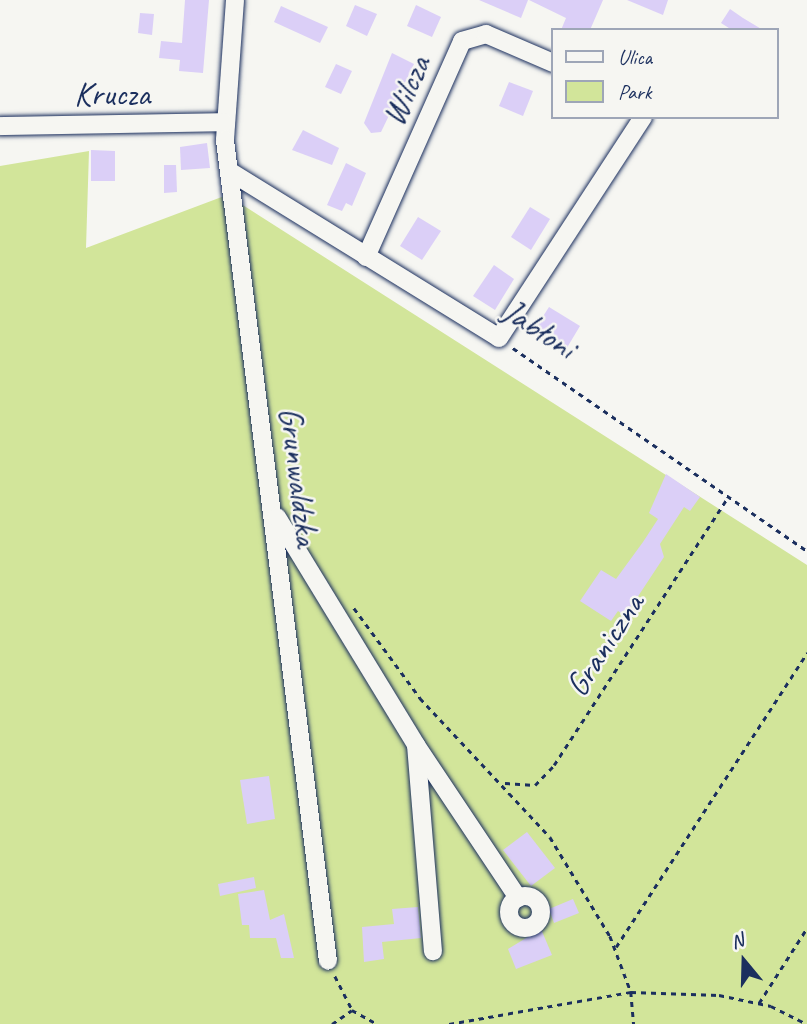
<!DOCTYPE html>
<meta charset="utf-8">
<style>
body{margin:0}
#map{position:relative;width:807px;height:1024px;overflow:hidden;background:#f6f6f2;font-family:Caveat,sans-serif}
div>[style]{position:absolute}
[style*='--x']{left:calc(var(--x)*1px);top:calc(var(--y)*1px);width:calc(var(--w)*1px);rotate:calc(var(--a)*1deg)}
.green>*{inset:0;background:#d2e59a}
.building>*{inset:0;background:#dbcff7}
.path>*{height:2.5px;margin-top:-1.25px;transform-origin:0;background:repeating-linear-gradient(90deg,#1b2f5e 0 5px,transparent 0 10px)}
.roads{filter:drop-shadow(0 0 2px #1b2f5e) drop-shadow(0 0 2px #1b2f5e)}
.minor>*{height:18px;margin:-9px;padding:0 9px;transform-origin:9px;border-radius:9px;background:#f6f6f2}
.minor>.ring{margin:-9px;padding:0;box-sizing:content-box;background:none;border:18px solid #f6f6f2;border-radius:50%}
span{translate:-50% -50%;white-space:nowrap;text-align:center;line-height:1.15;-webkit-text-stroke:5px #f6f6f2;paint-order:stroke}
.street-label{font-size:33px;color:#1b2f5e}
.legend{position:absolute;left:551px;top:28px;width:228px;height:91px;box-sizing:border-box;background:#f6f6f2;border:2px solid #9ea6b7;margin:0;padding:9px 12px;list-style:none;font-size:21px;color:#1b2f5e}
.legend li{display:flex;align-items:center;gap:14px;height:35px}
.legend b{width:35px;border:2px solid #9ea6b7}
.north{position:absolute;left:709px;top:926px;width:70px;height:70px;-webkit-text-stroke:5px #f6f6f2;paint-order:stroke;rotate:341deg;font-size:19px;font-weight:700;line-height:28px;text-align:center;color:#1b2f5e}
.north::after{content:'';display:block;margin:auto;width:24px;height:32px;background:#1b2f5e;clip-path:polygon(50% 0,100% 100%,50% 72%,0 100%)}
</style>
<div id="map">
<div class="green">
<div style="clip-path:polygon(89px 151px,86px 248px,227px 195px,807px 565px,807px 1024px,0 1024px,0 166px)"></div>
</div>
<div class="building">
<div style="clip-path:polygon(185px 0,209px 0,203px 73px,179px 71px,180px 60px,159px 58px,161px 41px,182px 43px)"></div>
<div style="clip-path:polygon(479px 0,528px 0,521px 18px)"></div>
<div style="clip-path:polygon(529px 0,603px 0,590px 30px,561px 30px,566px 18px)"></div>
<div style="clip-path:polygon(627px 0,668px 0,663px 15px)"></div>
<div style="clip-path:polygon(355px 5px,377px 14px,367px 36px,346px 26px)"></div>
<div style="clip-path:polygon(416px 5px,441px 17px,432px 37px,407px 26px)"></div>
<div style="clip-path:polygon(281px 6px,328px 27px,320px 43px,274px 22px)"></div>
<div style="clip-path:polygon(730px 9px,743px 18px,763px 30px,732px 30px,721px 23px)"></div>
<div style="clip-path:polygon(140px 13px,154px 14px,152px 35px,138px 33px)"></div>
<div style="clip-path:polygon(392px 53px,414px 64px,381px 132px,371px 133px,364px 123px)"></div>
<div style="clip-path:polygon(336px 64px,352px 71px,341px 94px,325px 87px)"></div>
<div style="clip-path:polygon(509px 82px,533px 91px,523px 116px,499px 106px)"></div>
<div style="clip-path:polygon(303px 130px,339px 148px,332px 165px,292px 150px)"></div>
<div style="clip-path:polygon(207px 143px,210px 168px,181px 170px,180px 147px)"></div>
<div style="clip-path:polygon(91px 150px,115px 151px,115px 181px,91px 181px)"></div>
<div style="clip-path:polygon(346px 163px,366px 173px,352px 206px,346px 203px,342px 211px,327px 205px)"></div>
<div style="clip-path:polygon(164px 165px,176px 165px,177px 192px,164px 193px)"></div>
<div style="clip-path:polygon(530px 207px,550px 219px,531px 250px,511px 237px)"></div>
<div style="clip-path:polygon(418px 217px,441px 231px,422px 260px,400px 246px)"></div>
<div style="clip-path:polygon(494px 265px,514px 279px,495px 310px,473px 296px)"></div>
<div style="clip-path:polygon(549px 307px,580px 326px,565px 351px,533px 332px)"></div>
<div style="clip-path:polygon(666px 474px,700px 497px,690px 511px,684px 507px,660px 544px,664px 557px,625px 616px,618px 611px,611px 621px,580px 601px,601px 570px,616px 579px,643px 542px,658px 519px,649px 513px)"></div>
<div style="clip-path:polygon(269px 776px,275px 819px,247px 824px,240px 780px)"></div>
<div style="clip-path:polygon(527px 832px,555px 868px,531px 886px,503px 850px)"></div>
<div style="clip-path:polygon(254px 877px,256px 888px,220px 896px,218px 884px)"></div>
<div style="clip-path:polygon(264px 890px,270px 920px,284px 914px,294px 958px,281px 958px,276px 938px,250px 938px,249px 925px,242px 925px,238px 894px)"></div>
<div style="clip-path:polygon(573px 899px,579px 913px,554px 923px,549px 909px)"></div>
<div style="clip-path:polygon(418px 907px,421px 938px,382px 942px,384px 959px,364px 962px,362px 927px,394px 924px,392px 909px)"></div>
<div style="clip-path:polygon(541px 929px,552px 955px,516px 969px,508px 949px)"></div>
</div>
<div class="path">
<div style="--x:513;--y:348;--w:357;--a:34.6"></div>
<div style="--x:354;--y:608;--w:112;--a:53.7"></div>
<div style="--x:420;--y:698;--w:190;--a:46.9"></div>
<div style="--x:550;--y:837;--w:116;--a:58.8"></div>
<div style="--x:610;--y:936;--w:60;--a:69.4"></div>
<div style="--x:631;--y:992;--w:32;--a:85"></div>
<div style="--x:505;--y:783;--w:30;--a:4"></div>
<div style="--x:535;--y:785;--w:28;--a:-46"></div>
<div style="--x:554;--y:765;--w:317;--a:-57"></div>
<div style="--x:616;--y:947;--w:351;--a:-57"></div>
<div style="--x:335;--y:976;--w:38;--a:63"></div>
<div style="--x:352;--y:1010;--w:29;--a:29"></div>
<div style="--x:759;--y:1003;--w:89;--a:-57.4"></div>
<div style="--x:332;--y:1024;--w:24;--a:-35"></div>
<div style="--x:449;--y:1024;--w:185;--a:-10"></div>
<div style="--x:631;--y:992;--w:88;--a:2"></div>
<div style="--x:719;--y:995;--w:53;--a:11.9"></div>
<div style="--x:771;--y:1006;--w:40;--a:26.6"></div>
</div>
<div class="roads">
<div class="minor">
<div style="--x:235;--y:0;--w:140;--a:94.1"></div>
<div style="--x:225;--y:140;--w:827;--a:82.85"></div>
<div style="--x:0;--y:126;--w:224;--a:-1"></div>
<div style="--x:229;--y:171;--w:317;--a:31.7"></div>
<div style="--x:499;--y:338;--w:264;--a:-56.9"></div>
<div style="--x:366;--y:257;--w:236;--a:-66"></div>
<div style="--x:462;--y:41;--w:25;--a:-16"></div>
<div style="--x:486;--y:34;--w:73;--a:23.4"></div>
<div style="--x:277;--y:517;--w:267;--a:58.6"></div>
<div style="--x:416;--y:745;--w:207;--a:85.3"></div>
<div style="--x:416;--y:745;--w:184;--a:56.3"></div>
<div class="ring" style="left:509px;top:896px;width:14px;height:14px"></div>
</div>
</div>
<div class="street-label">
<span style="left:407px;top:91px;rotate:-66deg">Wilcza</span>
<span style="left:112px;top:95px">Krucza</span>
<span style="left:539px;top:330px;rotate:34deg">Jabłoni</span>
<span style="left:298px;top:477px;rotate:83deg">Grunwaldzka</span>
<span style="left:605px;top:645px;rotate:-57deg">Graniczna</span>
</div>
<ul class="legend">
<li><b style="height:9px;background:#f6f6f2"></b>Ulica</li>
<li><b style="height:19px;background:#d2e59a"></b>Park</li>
</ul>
<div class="north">N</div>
</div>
